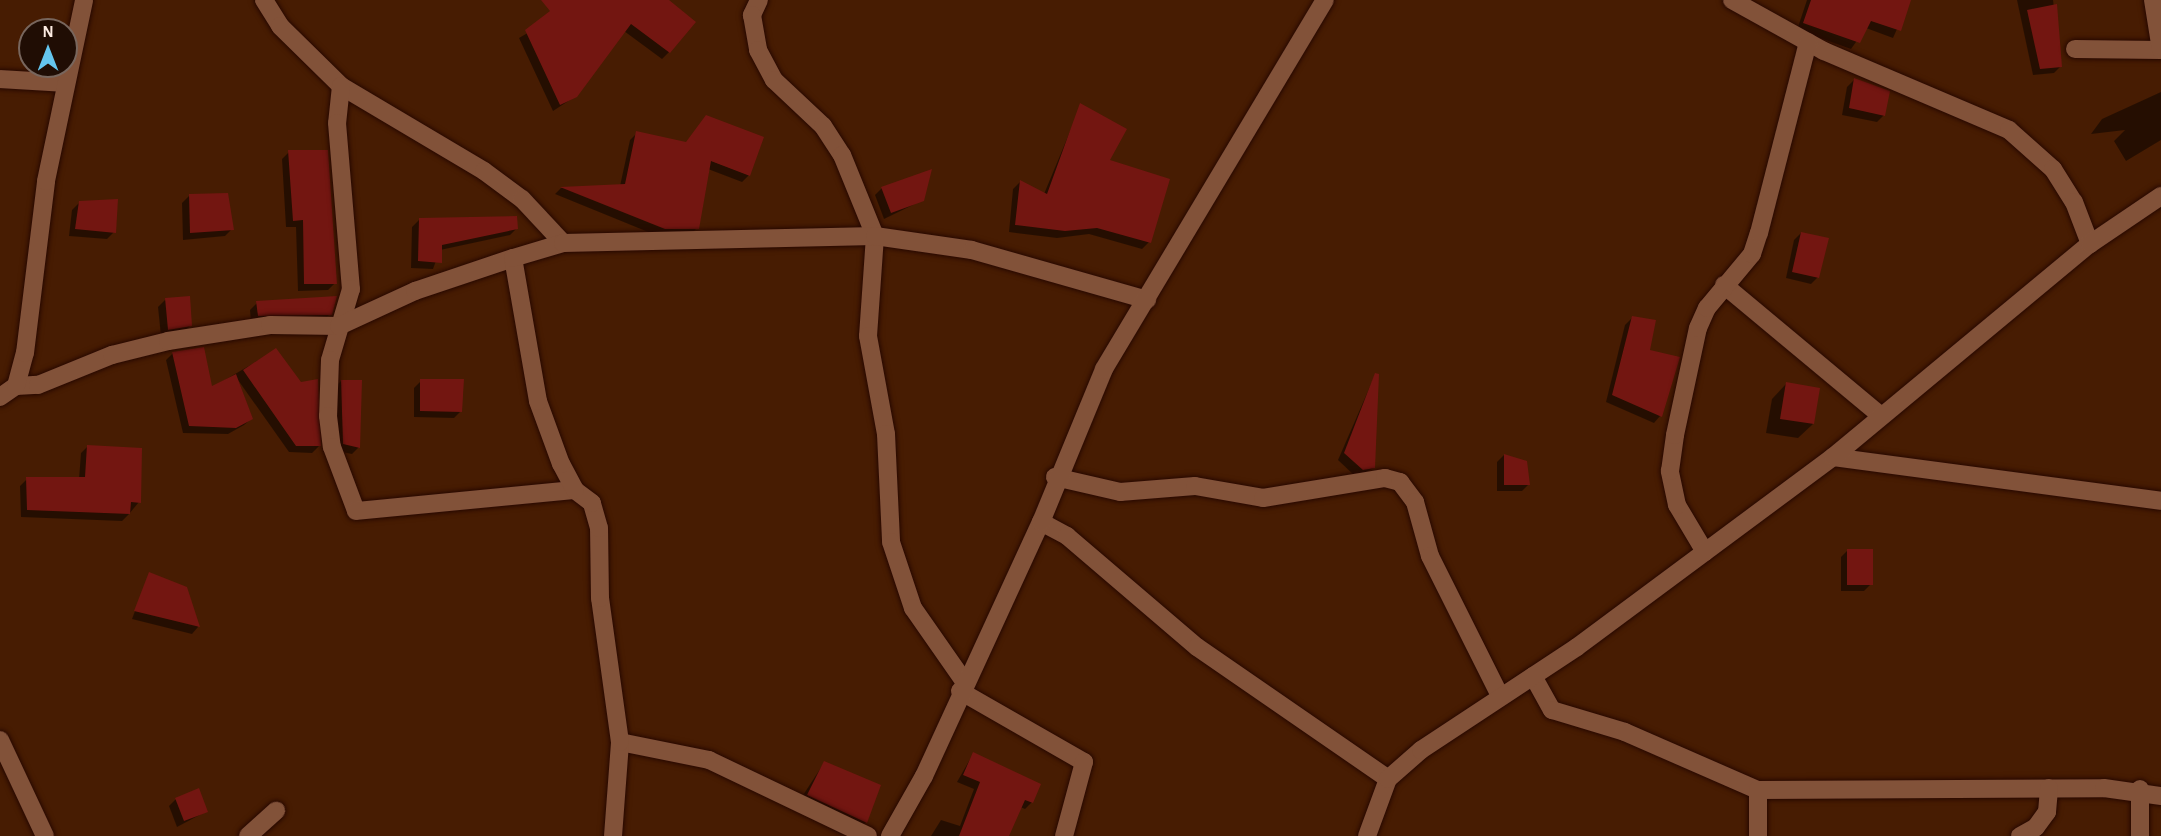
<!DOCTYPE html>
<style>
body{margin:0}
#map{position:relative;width:2161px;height:836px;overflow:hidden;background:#471c02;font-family:"Alegreya Sans",sans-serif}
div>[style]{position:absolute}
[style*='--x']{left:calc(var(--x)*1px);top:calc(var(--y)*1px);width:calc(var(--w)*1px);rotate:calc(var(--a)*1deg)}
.shadow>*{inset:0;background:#0007}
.building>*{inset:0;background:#731611}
.roads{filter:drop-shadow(0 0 2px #270800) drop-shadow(0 0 2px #270800)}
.minor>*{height:18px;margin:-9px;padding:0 9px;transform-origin:9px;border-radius:9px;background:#825239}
span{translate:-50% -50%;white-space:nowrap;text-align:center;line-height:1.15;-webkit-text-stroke:5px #200d04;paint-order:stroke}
.north{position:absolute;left:18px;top:18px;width:60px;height:60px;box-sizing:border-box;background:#200d04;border:2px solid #78665d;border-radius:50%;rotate:0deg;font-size:16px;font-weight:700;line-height:24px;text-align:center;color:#fcebe2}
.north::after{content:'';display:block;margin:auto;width:21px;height:27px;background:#64c5ee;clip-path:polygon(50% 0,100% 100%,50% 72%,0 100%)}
</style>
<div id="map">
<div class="shadow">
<div style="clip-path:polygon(584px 0,664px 0,669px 52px,662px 59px,624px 31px,576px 96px,553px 111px,519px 38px)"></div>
<div style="clip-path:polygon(1807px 0,1910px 0,1893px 38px,1866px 28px,1851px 49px,1797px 30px)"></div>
<div style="clip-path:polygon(2017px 0,2053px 0,2061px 66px,2054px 73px,2033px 75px)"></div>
<div style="clip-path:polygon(1854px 80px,1884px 115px,1877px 122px,1842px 115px,1847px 87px)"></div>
<div style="clip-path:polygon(2161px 92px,2161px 140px,2126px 161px,2114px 141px,2125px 130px,2091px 134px,2102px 119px)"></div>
<div style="clip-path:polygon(1081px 105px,1149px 242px,1142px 249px,1089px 234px,1057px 238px,1009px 232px,1013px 189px,1020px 182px,1044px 194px)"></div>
<div style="clip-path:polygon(637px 133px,749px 175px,742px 182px,708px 169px,697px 228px,690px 235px,658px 236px,555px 194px,561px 188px,620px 186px,630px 140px)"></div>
<div style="clip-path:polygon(289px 152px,335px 283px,328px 290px,298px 291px,296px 227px,286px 227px,282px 159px)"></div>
<div style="clip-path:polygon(882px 188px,923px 200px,884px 219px,875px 195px)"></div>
<div style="clip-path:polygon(189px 196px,232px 229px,225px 236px,183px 240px,182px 203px)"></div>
<div style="clip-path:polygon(79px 203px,114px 232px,107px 239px,69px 236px,72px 210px)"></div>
<div style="clip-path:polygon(419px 220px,517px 228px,510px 235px,440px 250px,433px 269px,411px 268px,412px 227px)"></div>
<div style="clip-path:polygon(1801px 233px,1818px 277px,1811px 284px,1786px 278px,1794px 240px)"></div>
<div style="clip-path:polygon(165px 300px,191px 325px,184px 332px,161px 336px,158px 307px)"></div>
<div style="clip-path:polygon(257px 303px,330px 314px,323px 321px,251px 322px,250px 310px)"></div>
<div style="clip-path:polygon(1632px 318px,1649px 351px,1660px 416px,1654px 423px,1606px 402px,1625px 325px)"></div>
<div style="clip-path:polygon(276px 350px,319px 446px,312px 453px,289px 452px,238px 380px,252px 418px,244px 425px,228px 434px,183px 433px,166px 360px,173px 353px,211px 388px)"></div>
<div style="clip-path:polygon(1375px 375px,1374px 468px,1356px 477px,1338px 460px)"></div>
<div style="clip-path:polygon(341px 381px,359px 447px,352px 454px,337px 451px,334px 388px)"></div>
<div style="clip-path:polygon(421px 381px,461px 411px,454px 418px,414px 417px,414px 388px)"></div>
<div style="clip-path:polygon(1786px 384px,1813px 424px,1798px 438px,1766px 433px,1772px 399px)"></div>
<div style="clip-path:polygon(88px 446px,139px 502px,129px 514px,122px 521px,21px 517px,20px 486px,27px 479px,79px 479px,81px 453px)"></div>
<div style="clip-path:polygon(1504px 455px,1529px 484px,1522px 491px,1497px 491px,1497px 462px)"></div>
<div style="clip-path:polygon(1848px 550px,1871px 584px,1864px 591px,1841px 591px,1841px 557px)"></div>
<div style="clip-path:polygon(149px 574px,186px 589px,198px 627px,192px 634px,132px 619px)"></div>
<div style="clip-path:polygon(973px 754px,1032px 802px,1025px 809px,1011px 803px,999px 836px,931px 836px,941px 820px,960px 826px,974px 789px,957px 782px)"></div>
<div style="clip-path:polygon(824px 763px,866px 822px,853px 836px,794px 809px)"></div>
<div style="clip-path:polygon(176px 799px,207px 811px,177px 827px,169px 806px)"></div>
</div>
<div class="building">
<div style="clip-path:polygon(541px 0,669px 0,696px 22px,670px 53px,631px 24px,577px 97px,560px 105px,525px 30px,550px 11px)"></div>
<div style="clip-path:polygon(1811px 0,1911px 0,1901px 31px,1871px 21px,1860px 43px,1803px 23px)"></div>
<div style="clip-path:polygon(2057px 4px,2062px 67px,2040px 69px,2027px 10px)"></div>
<div style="clip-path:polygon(1854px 78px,1890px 91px,1885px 116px,1849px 108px)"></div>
<div style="clip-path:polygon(1080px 103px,1127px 129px,1110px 160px,1170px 179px,1151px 243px,1097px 228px,1065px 231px,1015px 225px,1020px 180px,1047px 194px)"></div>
<div style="clip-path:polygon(706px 115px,764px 137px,750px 176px,711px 161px,699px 229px,665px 229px,560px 187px,625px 184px,636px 131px,686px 142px)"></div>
<div style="clip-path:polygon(288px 150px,328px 150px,337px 284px,304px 284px,303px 220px,293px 221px)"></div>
<div style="clip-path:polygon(932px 169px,924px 201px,891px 213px,881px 187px)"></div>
<div style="clip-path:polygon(228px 193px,234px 230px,190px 233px,189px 194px)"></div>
<div style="clip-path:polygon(118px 199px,116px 233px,75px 229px,79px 201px)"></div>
<div style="clip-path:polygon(517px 216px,518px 229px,442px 245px,442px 263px,418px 261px,419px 218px)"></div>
<div style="clip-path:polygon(1801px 232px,1829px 238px,1819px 278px,1792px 272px)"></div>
<div style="clip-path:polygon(190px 296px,192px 326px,168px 330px,165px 298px)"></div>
<div style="clip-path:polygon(337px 296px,332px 315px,258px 316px,256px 301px)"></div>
<div style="clip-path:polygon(1632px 316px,1656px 320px,1650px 350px,1680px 357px,1662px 417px,1612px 395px)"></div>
<div style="clip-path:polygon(204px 347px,212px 386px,236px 374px,253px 419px,236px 428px,189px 426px,172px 352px)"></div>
<div style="clip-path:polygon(276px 348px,301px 382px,318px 379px,321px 446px,296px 446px,243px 370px)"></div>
<div style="clip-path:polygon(1375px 373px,1379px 374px,1375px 468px,1363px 470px,1344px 453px)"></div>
<div style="clip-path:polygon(420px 379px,464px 379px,462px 412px,420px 411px)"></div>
<div style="clip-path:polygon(341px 380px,362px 380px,360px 448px,343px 444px)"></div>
<div style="clip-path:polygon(1786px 382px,1820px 388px,1814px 424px,1780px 419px)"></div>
<div style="clip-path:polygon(87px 445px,142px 448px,141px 503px,131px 502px,130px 514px,27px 510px,26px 477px,85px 477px)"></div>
<div style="clip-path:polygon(1504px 454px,1527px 461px,1530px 485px,1504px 485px)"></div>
<div style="clip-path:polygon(1847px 549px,1873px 549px,1873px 585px,1847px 585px)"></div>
<div style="clip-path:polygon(149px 572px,187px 587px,200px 627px,134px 611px)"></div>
<div style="clip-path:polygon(973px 752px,1041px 784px,1033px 803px,1025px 800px,1009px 836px,959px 836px,980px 782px,963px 775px)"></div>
<div style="clip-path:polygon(824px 761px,881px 785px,867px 823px,807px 795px)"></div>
<div style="clip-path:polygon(199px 788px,208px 812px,184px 821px,175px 798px)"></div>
</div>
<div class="roads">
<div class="minor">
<div style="--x:264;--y:0;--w:31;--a:58"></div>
<div style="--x:280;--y:26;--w:86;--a:44.5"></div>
<div style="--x:341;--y:86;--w:166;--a:30.7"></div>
<div style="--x:484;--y:171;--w:47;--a:36.4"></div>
<div style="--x:522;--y:199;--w:60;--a:47"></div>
<div style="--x:759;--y:0;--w:17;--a:115"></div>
<div style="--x:752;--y:15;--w:36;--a:80"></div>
<div style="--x:758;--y:50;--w:34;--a:62"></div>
<div style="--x:774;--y:80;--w:67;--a:43.2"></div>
<div style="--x:823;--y:126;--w:35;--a:57"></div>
<div style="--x:842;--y:155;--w:87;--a:67.8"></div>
<div style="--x:875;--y:236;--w:100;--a:94"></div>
<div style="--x:868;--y:336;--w:100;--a:79.6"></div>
<div style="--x:886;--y:434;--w:108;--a:87.3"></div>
<div style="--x:891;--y:542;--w:70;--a:71.6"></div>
<div style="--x:913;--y:608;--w:89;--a:55.1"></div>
<div style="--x:1732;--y:0;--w:105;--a:29"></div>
<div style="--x:1824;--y:51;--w:201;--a:23.1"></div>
<div style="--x:2009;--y:130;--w:59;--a:41.6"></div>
<div style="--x:2053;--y:169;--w:39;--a:58"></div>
<div style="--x:2074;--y:202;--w:45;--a:69.1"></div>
<div style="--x:2075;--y:49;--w:86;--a:0.7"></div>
<div style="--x:2161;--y:50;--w:51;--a:-99.1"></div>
<div style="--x:0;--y:79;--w:66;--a:3.5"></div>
<div style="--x:341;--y:86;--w:37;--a:96"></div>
<div style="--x:337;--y:123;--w:167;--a:85.2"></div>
<div style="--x:351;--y:289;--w:74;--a:106.5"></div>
<div style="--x:330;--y:360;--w:56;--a:92"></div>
<div style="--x:328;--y:416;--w:31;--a:83"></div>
<div style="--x:332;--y:447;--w:68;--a:69.4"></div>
<div style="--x:356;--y:511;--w:220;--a:-5.5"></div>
<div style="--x:1724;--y:285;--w:204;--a:39.8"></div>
<div style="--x:16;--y:386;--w:22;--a:-3"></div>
<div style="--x:38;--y:385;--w:80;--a:-22.1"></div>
<div style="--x:112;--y:355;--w:58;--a:-14"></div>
<div style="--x:168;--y:341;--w:103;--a:-8.9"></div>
<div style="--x:270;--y:325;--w:69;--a:0.8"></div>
<div style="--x:339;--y:326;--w:84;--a:-24.7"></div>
<div style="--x:415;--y:291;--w:103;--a:-18.6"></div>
<div style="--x:0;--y:397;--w:19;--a:-35"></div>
<div style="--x:16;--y:386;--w:34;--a:-75"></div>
<div style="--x:25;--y:353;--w:173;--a:-83"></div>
<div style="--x:46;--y:181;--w:185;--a:-78.1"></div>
<div style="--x:1833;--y:457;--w:331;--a:7.6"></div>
<div style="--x:1055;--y:477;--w:67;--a:13"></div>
<div style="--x:1120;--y:492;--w:75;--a:-4.6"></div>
<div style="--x:1195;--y:486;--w:69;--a:10"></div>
<div style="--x:1263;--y:498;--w:124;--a:-9.3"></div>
<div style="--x:1385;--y:478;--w:16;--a:15"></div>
<div style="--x:1400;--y:482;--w:25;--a:53"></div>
<div style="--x:1415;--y:502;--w:56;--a:74.5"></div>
<div style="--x:1430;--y:556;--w:154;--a:63.4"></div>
<div style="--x:1041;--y:522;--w:30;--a:28"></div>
<div style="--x:1067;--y:536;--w:171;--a:40.5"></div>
<div style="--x:1197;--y:647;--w:232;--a:34.6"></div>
<div style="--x:1705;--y:552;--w:55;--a:-120.8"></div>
<div style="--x:1677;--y:505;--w:35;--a:-102"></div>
<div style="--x:1670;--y:471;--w:36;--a:-82"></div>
<div style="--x:1675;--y:435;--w:109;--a:-77.9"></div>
<div style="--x:1698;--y:328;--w:22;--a:-66"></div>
<div style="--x:1707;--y:308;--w:70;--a:-50.2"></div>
<div style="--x:1752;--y:254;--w:22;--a:-72"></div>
<div style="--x:1759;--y:233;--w:197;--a:-75.6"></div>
<div style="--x:1533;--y:676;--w:39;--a:61"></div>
<div style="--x:1552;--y:710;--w:76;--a:16.8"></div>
<div style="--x:1625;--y:732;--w:145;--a:23.6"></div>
<div style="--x:1758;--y:790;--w:346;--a:-0.3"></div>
<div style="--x:2104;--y:788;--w:58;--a:8"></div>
<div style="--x:960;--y:691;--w:143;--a:29.8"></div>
<div style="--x:1084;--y:762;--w:77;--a:105.1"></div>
<div style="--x:0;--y:740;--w:106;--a:64.9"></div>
<div style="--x:620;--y:742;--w:91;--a:11.4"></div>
<div style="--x:709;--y:760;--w:176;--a:25.5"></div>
<div style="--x:2140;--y:789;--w:47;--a:90"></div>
<div style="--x:1758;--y:790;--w:46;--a:90"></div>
<div style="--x:248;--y:836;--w:38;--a:-42"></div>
<div style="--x:613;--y:836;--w:94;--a:-85.7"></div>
<div style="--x:620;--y:742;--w:145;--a:-97.9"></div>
<div style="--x:600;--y:598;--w:70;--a:-90.8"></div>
<div style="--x:599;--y:528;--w:26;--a:-106"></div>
<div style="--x:592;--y:503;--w:21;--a:-143"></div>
<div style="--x:575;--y:490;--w:30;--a:-118"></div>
<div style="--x:561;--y:464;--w:67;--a:-110.1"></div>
<div style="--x:538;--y:401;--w:145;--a:-99.9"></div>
<div style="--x:513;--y:258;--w:52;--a:-16.7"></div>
<div style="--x:563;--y:243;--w:312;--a:-1.3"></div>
<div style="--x:875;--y:236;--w:98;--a:8.2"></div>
<div style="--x:972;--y:250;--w:182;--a:15.9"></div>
<div style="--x:890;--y:836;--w:69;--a:-60.5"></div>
<div style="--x:924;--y:776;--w:280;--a:-65.3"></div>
<div style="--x:1041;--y:522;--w:165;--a:-67.6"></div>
<div style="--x:1104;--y:369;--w:430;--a:-59.1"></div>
<div style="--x:1367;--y:836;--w:61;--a:-69.8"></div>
<div style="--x:1388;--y:779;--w:44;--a:-41.3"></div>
<div style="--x:1421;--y:750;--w:187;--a:-33.4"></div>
<div style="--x:1577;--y:647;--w:319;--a:-36.6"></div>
<div style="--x:1833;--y:457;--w:334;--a:-39.7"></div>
<div style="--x:2090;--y:244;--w:86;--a:-34.1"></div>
<div style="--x:2020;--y:836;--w:18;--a:-29"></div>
<div style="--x:2036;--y:827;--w:19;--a:-54"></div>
<div style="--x:2047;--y:812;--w:24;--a:-85"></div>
</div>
</div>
<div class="north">N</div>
</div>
